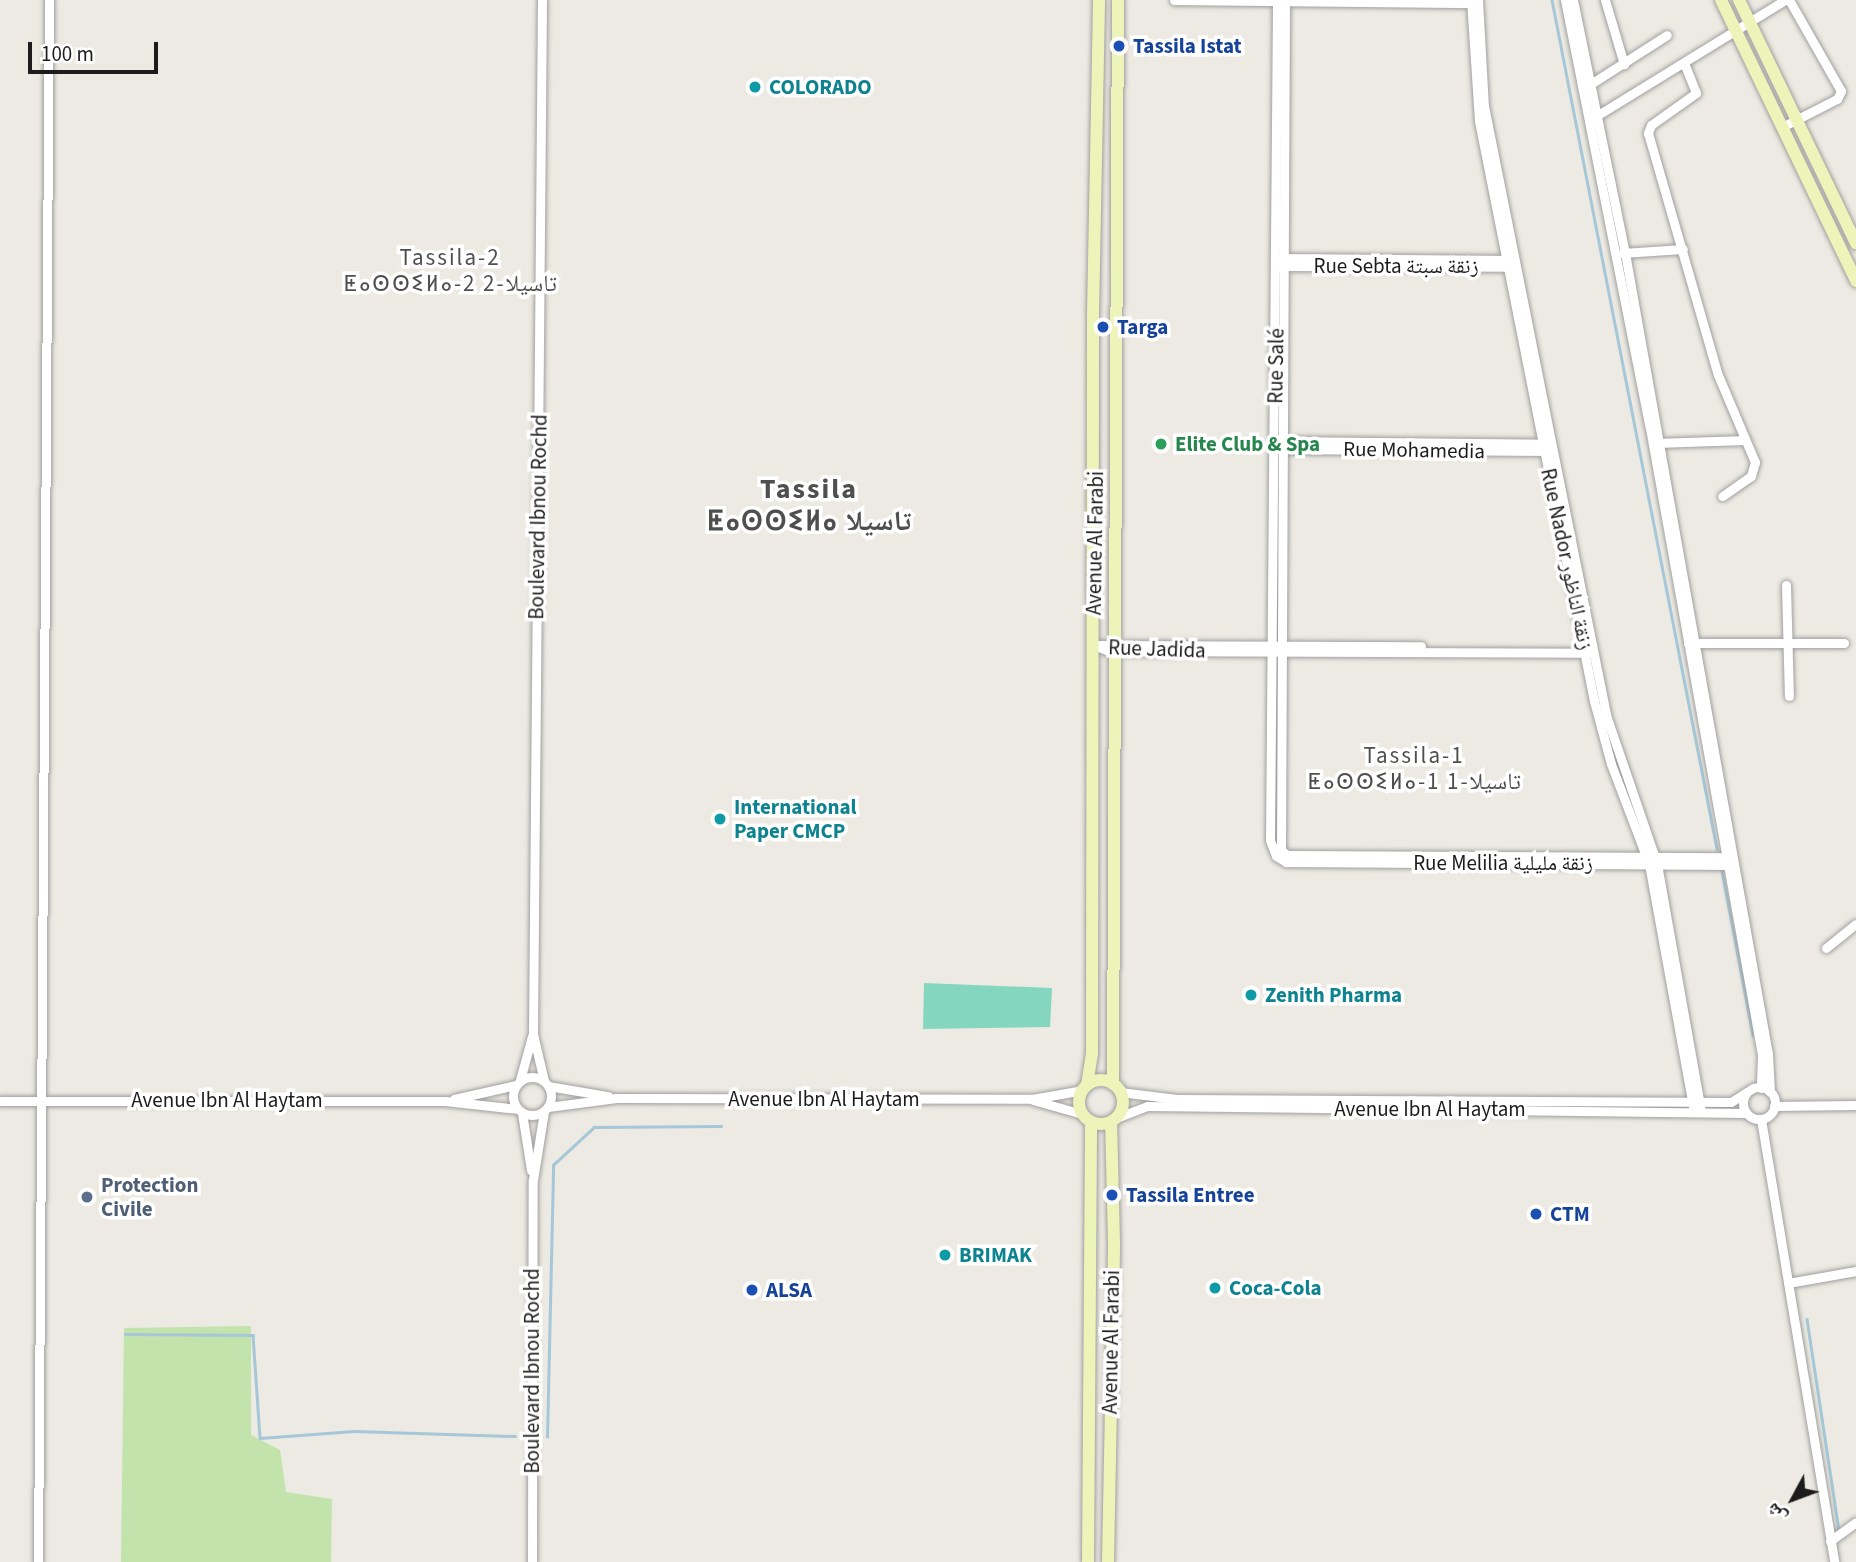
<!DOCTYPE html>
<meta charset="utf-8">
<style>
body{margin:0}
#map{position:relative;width:1856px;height:1562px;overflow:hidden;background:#eceae2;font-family:"Source Sans 3","Noto Naskh Arabic","Noto Sans Tifinagh",sans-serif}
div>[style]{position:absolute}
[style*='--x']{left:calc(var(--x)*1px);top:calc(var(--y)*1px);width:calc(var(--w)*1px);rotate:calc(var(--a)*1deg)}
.grass>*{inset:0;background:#c2e3ab}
.pitch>*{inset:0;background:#85d6be}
.stream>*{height:2.5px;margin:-1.25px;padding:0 1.25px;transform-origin:1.25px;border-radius:1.25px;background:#a5c7d7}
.roads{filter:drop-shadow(0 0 2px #a0a0a0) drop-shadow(0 0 2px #a0a0a0)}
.street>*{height:9px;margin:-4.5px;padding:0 4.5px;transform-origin:4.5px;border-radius:4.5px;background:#fff}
.street>.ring{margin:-4.5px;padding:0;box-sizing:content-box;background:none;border:9px solid #fff;border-radius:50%}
.secondary>*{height:12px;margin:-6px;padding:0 6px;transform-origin:6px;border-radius:6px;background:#ecf4b9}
.secondary>.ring{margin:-6px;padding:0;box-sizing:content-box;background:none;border:12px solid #ecf4b9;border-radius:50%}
.dots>*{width:19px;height:19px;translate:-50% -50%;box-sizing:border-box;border:4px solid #fff;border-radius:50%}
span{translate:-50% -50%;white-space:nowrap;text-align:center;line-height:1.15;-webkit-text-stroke:7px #fff;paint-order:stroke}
.transit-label{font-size:21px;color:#164399;font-weight:700}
.left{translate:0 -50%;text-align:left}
.culture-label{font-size:21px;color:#0d838f;font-weight:700}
.street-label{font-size:21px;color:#1c1c1c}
.leisure-label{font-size:21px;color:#27864d;font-weight:700}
.service-label{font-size:21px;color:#4e5e75;font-weight:700}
.neighbourhood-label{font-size:23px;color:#4f4f4f;letter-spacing:2px}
.district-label{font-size:28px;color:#4f4f4f;font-weight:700;letter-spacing:2px}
.north{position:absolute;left:1758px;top:1464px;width:70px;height:70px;-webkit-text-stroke:5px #fff;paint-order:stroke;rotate:229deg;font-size:19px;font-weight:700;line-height:28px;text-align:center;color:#1c1c1c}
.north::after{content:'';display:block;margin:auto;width:24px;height:32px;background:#1c1c1c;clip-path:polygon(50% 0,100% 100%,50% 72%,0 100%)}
.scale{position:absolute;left:28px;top:42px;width:130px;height:32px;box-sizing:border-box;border:4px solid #1c1c1c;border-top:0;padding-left:9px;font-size:21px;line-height:24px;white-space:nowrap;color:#1c1c1c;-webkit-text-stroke:5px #fff;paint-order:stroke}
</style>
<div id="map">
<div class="grass">
<div style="clip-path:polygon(251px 1326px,251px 1435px,280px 1450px,286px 1492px,332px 1499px,331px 1562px,121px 1562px,124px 1328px)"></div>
</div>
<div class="pitch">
<div style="clip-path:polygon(924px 983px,1052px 988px,1050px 1027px,923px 1029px)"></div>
</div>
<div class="stream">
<div style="--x:1552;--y:0;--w:865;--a:79"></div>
<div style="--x:1722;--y:871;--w:167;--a:79.3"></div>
<div style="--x:1807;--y:1319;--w:214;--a:81.4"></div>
<div style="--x:125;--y:1334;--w:128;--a:0.4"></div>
<div style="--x:253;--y:1335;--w:103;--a:86.1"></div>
<div style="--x:260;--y:1438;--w:94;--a:-4.3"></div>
<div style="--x:354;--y:1431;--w:161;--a:1.8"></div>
<div style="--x:547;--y:1437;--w:272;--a:-88.7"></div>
<div style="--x:553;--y:1165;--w:56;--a:-42.8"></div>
<div style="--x:594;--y:1127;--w:127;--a:-0.5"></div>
</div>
<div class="roads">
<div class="street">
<div style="--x:542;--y:0;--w:1034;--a:90.5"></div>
<div style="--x:533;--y:1034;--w:48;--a:76.8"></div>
<div style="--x:1174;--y:0;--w:303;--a:0.6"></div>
<div style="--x:1471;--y:0;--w:121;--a:86.2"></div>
<div style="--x:1479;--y:121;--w:591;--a:78.79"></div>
<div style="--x:1594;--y:701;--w:65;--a:74.9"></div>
<div style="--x:1611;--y:764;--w:107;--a:69.2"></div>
<div style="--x:1649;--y:864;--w:252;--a:79.7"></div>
<div style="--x:1478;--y:0;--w:106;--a:86.8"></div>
<div style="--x:1484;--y:106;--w:352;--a:78.7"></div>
<div style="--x:1553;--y:451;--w:269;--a:78.6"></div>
<div style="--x:1606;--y:715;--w:157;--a:71.1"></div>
<div style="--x:1657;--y:864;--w:251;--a:79.9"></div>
<div style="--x:1565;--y:0;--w:436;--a:78.8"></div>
<div style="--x:1650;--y:428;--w:637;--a:79.87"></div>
<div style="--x:1762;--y:1055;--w:33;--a:92"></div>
<div style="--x:1573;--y:0;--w:258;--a:78.4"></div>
<div style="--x:1625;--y:253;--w:814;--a:79.88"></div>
<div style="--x:1768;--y:1054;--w:38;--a:87"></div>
<div style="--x:1605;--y:0;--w:67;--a:73.5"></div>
<div style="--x:1684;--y:63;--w:32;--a:68"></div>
<div style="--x:1696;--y:93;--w:55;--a:144.6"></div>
<div style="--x:1651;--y:125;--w:9;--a:111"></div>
<div style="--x:1648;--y:133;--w:252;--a:73.9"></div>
<div style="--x:1718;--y:375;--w:95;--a:67"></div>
<div style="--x:1755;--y:462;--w:15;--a:106"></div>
<div style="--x:1751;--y:476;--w:35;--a:145"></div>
<div style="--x:1586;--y:87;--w:96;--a:-32.7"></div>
<div style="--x:1593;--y:118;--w:225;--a:-31.6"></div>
<div style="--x:1782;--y:127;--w:62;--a:-27"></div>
<div style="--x:1837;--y:99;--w:9;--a:-63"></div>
<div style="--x:1841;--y:91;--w:105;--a:-119.7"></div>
<div style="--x:1622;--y:253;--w:61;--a:-3.8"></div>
<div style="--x:1278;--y:258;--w:235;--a:0.5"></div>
<div style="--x:1279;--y:266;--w:234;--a:0.2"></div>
<div style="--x:1276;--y:441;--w:273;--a:0.6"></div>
<div style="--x:1656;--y:443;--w:89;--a:-1.9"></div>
<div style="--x:1276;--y:449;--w:273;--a:0.4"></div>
<div style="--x:1786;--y:585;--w:111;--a:88.5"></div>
<div style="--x:1688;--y:643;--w:156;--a:0"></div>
<div style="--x:1094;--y:645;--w:16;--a:22"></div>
<div style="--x:1109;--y:651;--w:482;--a:0.2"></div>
<div style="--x:1094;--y:645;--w:327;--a:0.2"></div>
<div style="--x:1281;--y:850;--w:850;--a:-89.73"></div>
<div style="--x:1281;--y:850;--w:8;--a:40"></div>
<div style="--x:1287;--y:855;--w:442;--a:0.3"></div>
<div style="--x:1276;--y:856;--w:17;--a:-111"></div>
<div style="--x:1270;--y:840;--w:840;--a:-89.52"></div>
<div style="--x:1276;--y:856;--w:12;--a:31"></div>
<div style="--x:1286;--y:862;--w:441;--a:0.4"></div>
<div style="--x:1826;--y:948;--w:38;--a:-39"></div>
<div class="ring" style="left:513px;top:1077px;width:29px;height:29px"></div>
<div style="--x:520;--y:1080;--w:46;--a:-74.7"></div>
<div style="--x:548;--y:1086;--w:61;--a:9.5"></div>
<div class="ring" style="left:1743px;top:1087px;width:23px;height:23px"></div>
<div style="--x:1120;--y:1092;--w:57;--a:7"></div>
<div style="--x:1177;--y:1099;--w:554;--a:0.31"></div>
<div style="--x:1731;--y:1102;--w:19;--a:-32"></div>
<div style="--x:454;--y:1099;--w:64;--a:-12.7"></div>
<div style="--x:1033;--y:1100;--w:51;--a:15.9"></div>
<div style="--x:0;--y:1101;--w:445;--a:0"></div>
<div style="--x:445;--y:1101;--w:72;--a:6.3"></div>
<div style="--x:1774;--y:1106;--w:82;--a:-0.7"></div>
<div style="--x:548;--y:1107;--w:69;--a:-7.5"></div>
<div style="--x:616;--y:1098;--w:416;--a:0.1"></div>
<div style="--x:1032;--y:1099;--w:52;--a:-10"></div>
<div style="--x:522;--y:1113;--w:58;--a:81"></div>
<div style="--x:1116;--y:1118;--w:33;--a:-21"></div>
<div style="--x:1147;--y:1106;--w:599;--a:0.67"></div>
<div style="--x:1761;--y:1119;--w:449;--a:80.6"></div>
<div style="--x:1788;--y:1283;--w:69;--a:-10"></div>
<div style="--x:1830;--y:1541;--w:32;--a:-36"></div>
<div style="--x:38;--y:1562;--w:1562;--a:-89.6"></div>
<div style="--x:532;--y:1562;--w:382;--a:-89.9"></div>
<div style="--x:533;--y:1180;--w:70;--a:-80.9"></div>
</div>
<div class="secondary">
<div style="--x:1721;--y:0;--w:312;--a:64.3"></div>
<div style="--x:1739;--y:0;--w:270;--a:64.3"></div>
<div class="ring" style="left:1079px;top:1080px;width:32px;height:32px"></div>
<div style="--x:1113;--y:1084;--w:1084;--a:-89.74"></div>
<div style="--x:1087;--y:1085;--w:31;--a:-81"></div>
<div style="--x:1092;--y:1054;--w:739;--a:-89.92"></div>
<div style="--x:1093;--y:315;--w:315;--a:-88.9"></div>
<div style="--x:1088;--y:1562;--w:440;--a:-89.6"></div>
<div style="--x:1108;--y:1562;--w:320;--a:-88.9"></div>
<div style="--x:1114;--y:1242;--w:120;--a:-91.4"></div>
</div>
</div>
<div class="dots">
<div style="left:1119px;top:46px;background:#1a4fb4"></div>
<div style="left:755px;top:87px;background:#0f9aa8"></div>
<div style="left:1103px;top:327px;background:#1a4fb4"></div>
<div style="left:1161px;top:444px;background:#2e9e5b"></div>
<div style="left:720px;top:819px;background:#0f9aa8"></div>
<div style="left:1251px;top:995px;background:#0f9aa8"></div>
<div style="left:1112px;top:1195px;background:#1a4fb4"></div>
<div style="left:87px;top:1197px;background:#5c6f8a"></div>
<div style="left:1536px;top:1214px;background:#1a4fb4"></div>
<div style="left:945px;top:1255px;background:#0f9aa8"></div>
<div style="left:1215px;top:1288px;background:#0f9aa8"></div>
<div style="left:752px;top:1290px;background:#1a4fb4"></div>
</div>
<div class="transit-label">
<span class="left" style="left:1133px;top:46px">Tassila Istat</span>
<span class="left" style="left:1117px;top:327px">Targa</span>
<span class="left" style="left:1126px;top:1195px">Tassila Entree</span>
<span class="left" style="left:1550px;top:1214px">CTM</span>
<span class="left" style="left:766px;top:1290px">ALSA</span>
</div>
<div class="culture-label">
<span class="left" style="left:769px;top:87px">COLORADO</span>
<span class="left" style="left:734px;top:819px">International<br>Paper CMCP</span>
<span class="left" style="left:1265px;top:995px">Zenith Pharma</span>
<span class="left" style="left:959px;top:1255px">BRIMAK</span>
<span class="left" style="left:1229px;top:1288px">Coca-Cola</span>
</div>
<div class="street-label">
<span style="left:1396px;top:266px">Rue Sebta زنقة سبتة</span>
<span style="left:1276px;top:366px;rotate:-89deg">Rue Salé</span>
<span style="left:1414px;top:450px;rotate:1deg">Rue Mohamedia</span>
<span style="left:538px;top:517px;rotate:-89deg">Boulevard Ibnou Rochd</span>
<span style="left:1095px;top:543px;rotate:-89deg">Avenue Al Farabi</span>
<span style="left:1567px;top:559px;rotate:78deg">Rue Nador زنقة الناظور</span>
<span style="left:1157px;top:649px;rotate:2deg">Rue Jadida</span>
<span style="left:1503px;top:863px">Rue Melilia زنقة مليلية</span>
<span style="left:824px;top:1099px">Avenue Ibn Al Haytam</span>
<span style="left:227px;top:1100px">Avenue Ibn Al Haytam</span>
<span style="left:1430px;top:1109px">Avenue Ibn Al Haytam</span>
<span style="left:1111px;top:1342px;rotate:-89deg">Avenue Al Farabi</span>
<span style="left:532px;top:1371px;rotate:-90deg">Boulevard Ibnou Rochd</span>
</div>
<div class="leisure-label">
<span class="left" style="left:1175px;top:444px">Elite Club &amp; Spa</span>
</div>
<div class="service-label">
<span class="left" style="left:101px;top:1197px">Protection<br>Civile</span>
</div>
<div class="neighbourhood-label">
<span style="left:450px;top:271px">Tassila-2<br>ⵟⴰⵙⵙⵉⵍⴰ-2 2-تاسيلا</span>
<span style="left:1414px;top:769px">Tassila-1<br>ⵟⴰⵙⵙⵉⵍⴰ-1 1-تاسيلا</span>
</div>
<div class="district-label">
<span style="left:809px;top:505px">Tassila<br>ⵟⴰⵙⵙⵉⵍⴰ تاسيلا</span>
</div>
<div class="north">ش</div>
<div class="scale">100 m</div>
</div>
